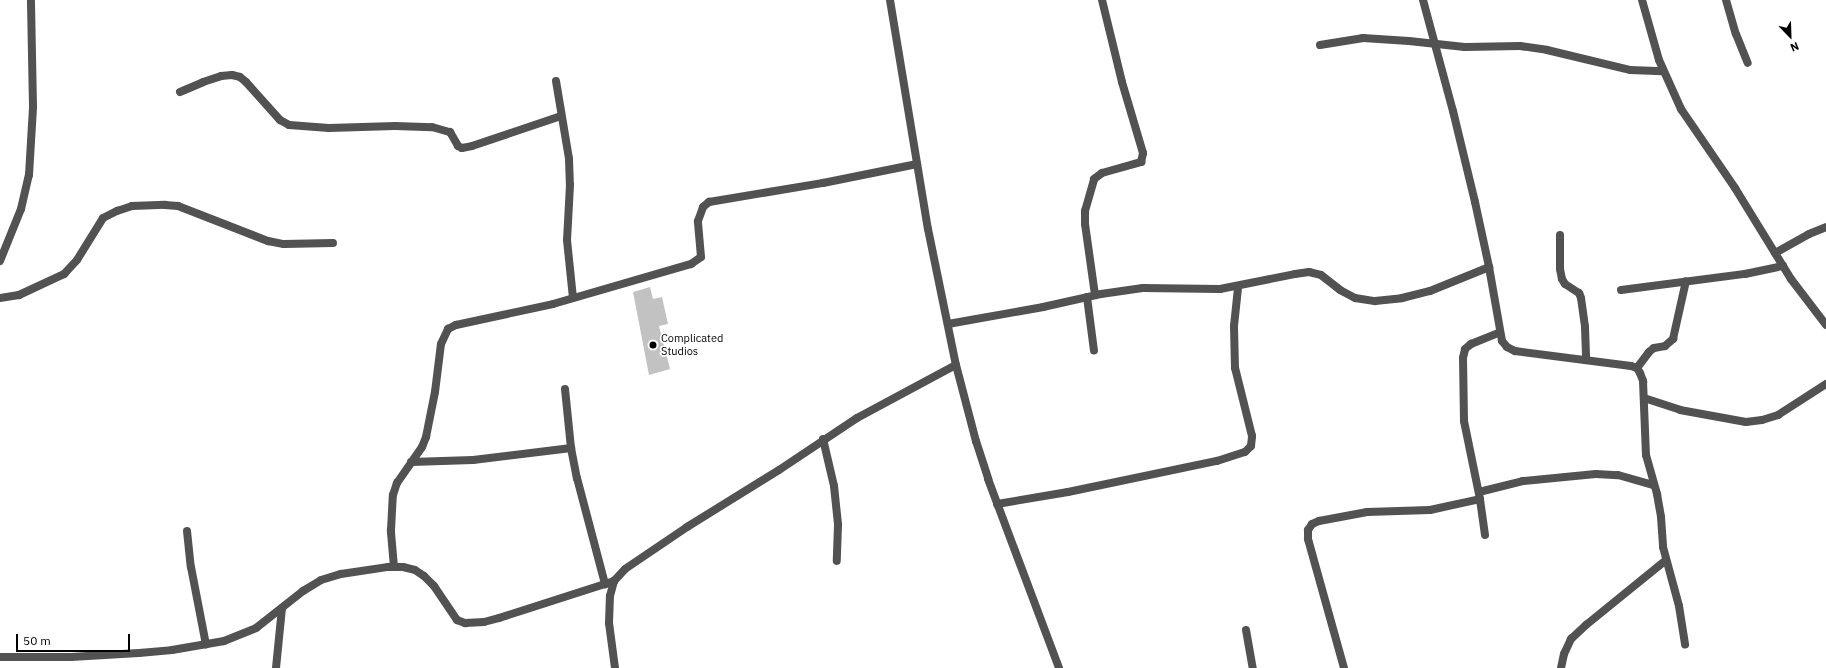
<!DOCTYPE html>
<style>
body{margin:0}
#map{position:relative;width:1826px;height:668px;overflow:hidden;background:#fff;font-family:"IBM Plex Sans",sans-serif}
div>[style]{position:absolute}
[style*='--x']{left:calc(var(--x)*1px);top:calc(var(--y)*1px);width:calc(var(--w)*1px);rotate:calc(var(--a)*1deg)}
.building>*{inset:0;background:#c2c2c2}
.street>*{height:8px;margin:-4px;padding:0 4px;transform-origin:4px;border-radius:4px;background:#525252}
.dots>*{width:11px;height:11px;translate:-50% -50%;box-sizing:border-box;border:2px solid #fff;border-radius:50%}
span{translate:-50% -50%;white-space:nowrap;text-align:center;line-height:1.15;-webkit-text-stroke:3.5px #fff;paint-order:stroke}
.poi-label{font-size:11px;color:#000}
.left{translate:0 -50%;text-align:left}
.north{position:absolute;left:1770px;top:16px;width:40px;height:40px;-webkit-text-stroke:3px #fff;paint-order:stroke;rotate:157deg;font-size:11px;font-weight:700;line-height:16px;text-align:center;color:#000}
.north::after{content:'';display:block;margin:auto;width:14px;height:18px;background:#000;clip-path:polygon(50% 0,100% 100%,50% 72%,0 100%)}
.scale{position:absolute;left:16px;top:634px;width:114px;height:18px;box-sizing:border-box;border:2px solid #000;border-top:0;padding-left:5px;font-size:12px;line-height:14px;white-space:nowrap;color:#000;-webkit-text-stroke:3px #fff;paint-order:stroke}
</style>
<div id="map">
<div class="building">
<div style="clip-path:polygon(650px 287px,653px 299px,662px 297px,668px 324px,659px 326px,670px 369px,649px 375px,633px 292px)"></div>
</div>
<div class="street">
<div style="--x:890;--y:0;--w:232;--a:80.6"></div>
<div style="--x:928;--y:229;--w:139;--a:78.4"></div>
<div style="--x:956;--y:365;--w:79;--a:75.3"></div>
<div style="--x:976;--y:441;--w:40;--a:72"></div>
<div style="--x:988;--y:479;--w:202;--a:69.4"></div>
<div style="--x:1423;--y:0;--w:115;--a:74.9"></div>
<div style="--x:1453;--y:111;--w:94;--a:76.4"></div>
<div style="--x:1475;--y:202;--w:66;--a:77.8"></div>
<div style="--x:1489;--y:267;--w:75;--a:80"></div>
<div style="--x:1502;--y:341;--w:8;--a:50"></div>
<div style="--x:1507;--y:347;--w:9;--a:27"></div>
<div style="--x:1515;--y:351;--w:117;--a:7.4"></div>
<div style="--x:1631;--y:366;--w:6;--a:18"></div>
<div style="--x:1637;--y:368;--w:6;--a:59"></div>
<div style="--x:1640;--y:373;--w:9;--a:69"></div>
<div style="--x:1643;--y:381;--w:74;--a:87.7"></div>
<div style="--x:1646;--y:455;--w:41;--a:74.2"></div>
<div style="--x:1657;--y:494;--w:23;--a:80"></div>
<div style="--x:1661;--y:517;--w:30;--a:86"></div>
<div style="--x:1663;--y:547;--w:61;--a:74.8"></div>
<div style="--x:1679;--y:606;--w:39;--a:81"></div>
<div style="--x:1642;--y:0;--w:62;--a:74.2"></div>
<div style="--x:1659;--y:60;--w:54;--a:65.8"></div>
<div style="--x:1681;--y:109;--w:96;--a:55.6"></div>
<div style="--x:1735;--y:188;--w:107;--a:58.4"></div>
<div style="--x:1791;--y:279;--w:58;--a:52.7"></div>
<div style="--x:1726;--y:0;--w:35;--a:74"></div>
<div style="--x:1736;--y:34;--w:31;--a:68"></div>
<div style="--x:1320;--y:45;--w:44;--a:-9.2"></div>
<div style="--x:1363;--y:38;--w:46;--a:3.7"></div>
<div style="--x:1409;--y:41;--w:56;--a:6.1"></div>
<div style="--x:1465;--y:47;--w:55;--a:-1"></div>
<div style="--x:1520;--y:46;--w:27;--a:8"></div>
<div style="--x:1547;--y:50;--w:85;--a:13.5"></div>
<div style="--x:1630;--y:70;--w:33;--a:2"></div>
<div style="--x:556;--y:81;--w:79;--a:80.5"></div>
<div style="--x:569;--y:159;--w:26;--a:88"></div>
<div style="--x:570;--y:185;--w:55;--a:93.1"></div>
<div style="--x:567;--y:240;--w:58;--a:84.1"></div>
<div style="--x:180;--y:92;--w:25;--a:-23"></div>
<div style="--x:203;--y:82;--w:19;--a:-18"></div>
<div style="--x:221;--y:76;--w:11;--a:-5"></div>
<div style="--x:232;--y:75;--w:8;--a:14"></div>
<div style="--x:240;--y:77;--w:8;--a:40"></div>
<div style="--x:246;--y:82;--w:51;--a:48.2"></div>
<div style="--x:280;--y:120;--w:10;--a:29"></div>
<div style="--x:289;--y:125;--w:40;--a:4.3"></div>
<div style="--x:329;--y:128;--w:66;--a:-1.7"></div>
<div style="--x:395;--y:126;--w:37;--a:2"></div>
<div style="--x:432;--y:127;--w:19;--a:16"></div>
<div style="--x:450;--y:132;--w:16;--a:60"></div>
<div style="--x:458;--y:146;--w:4;--a:27"></div>
<div style="--x:462;--y:148;--w:10;--a:-11"></div>
<div style="--x:472;--y:146;--w:94;--a:-18.6"></div>
<div style="--x:1560;--y:235;--w:34;--a:90"></div>
<div style="--x:1560;--y:269;--w:10;--a:79"></div>
<div style="--x:1562;--y:279;--w:6;--a:59"></div>
<div style="--x:1565;--y:284;--w:17;--a:33"></div>
<div style="--x:1579;--y:293;--w:5;--a:68"></div>
<div style="--x:1581;--y:298;--w:29;--a:82"></div>
<div style="--x:1585;--y:327;--w:33;--a:88"></div>
<div style="--x:1775;--y:253;--w:39;--a:-29"></div>
<div style="--x:1809;--y:234;--w:18;--a:-22"></div>
<div style="--x:0;--y:261;--w:56;--a:-68"></div>
<div style="--x:21;--y:209;--w:35;--a:-77"></div>
<div style="--x:29;--y:175;--w:68;--a:-86.6"></div>
<div style="--x:33;--y:107;--w:107;--a:-91.1"></div>
<div style="--x:1621;--y:290;--w:125;--a:-7.4"></div>
<div style="--x:1745;--y:274;--w:39;--a:-12"></div>
<div style="--x:1095;--y:295;--w:72;--a:-98"></div>
<div style="--x:1085;--y:224;--w:13;--a:-90"></div>
<div style="--x:1085;--y:211;--w:33;--a:-74"></div>
<div style="--x:1094;--y:179;--w:10;--a:-37"></div>
<div style="--x:1102;--y:173;--w:41;--a:-15.8"></div>
<div style="--x:1141;--y:162;--w:9;--a:-77"></div>
<div style="--x:1143;--y:153;--w:74;--a:-106.5"></div>
<div style="--x:1122;--y:82;--w:84;--a:-103.7"></div>
<div style="--x:1087;--y:297;--w:54;--a:82.6"></div>
<div style="--x:0;--y:298;--w:19;--a:-9"></div>
<div style="--x:19;--y:295;--w:50;--a:-25"></div>
<div style="--x:64;--y:274;--w:19;--a:-47"></div>
<div style="--x:77;--y:260;--w:49;--a:-58.2"></div>
<div style="--x:103;--y:218;--w:16;--a:-27"></div>
<div style="--x:117;--y:211;--w:16;--a:-18"></div>
<div style="--x:132;--y:206;--w:33;--a:-2"></div>
<div style="--x:165;--y:205;--w:13;--a:4"></div>
<div style="--x:178;--y:206;--w:97;--a:21.3"></div>
<div style="--x:268;--y:241;--w:16;--a:11"></div>
<div style="--x:284;--y:244;--w:49;--a:-1.2"></div>
<div style="--x:948;--y:324;--w:97;--a:-10.1"></div>
<div style="--x:1043;--y:307;--w:59;--a:-12.6"></div>
<div style="--x:1101;--y:294;--w:42;--a:-8.1"></div>
<div style="--x:1143;--y:288;--w:77;--a:0.7"></div>
<div style="--x:1220;--y:289;--w:76;--a:-11.3"></div>
<div style="--x:1295;--y:274;--w:14;--a:-8"></div>
<div style="--x:1309;--y:272;--w:12;--a:14"></div>
<div style="--x:1321;--y:275;--w:24;--a:38"></div>
<div style="--x:1340;--y:290;--w:17;--a:28"></div>
<div style="--x:1355;--y:298;--w:20;--a:9"></div>
<div style="--x:1375;--y:301;--w:27;--a:-6"></div>
<div style="--x:1402;--y:298;--w:29;--a:-14"></div>
<div style="--x:1430;--y:291;--w:64;--a:-22.1"></div>
<div style="--x:1637;--y:368;--w:20;--a:-53"></div>
<div style="--x:1649;--y:352;--w:6;--a:-39"></div>
<div style="--x:1654;--y:348;--w:11;--a:-10"></div>
<div style="--x:1665;--y:346;--w:11;--a:-41"></div>
<div style="--x:1673;--y:339;--w:59;--a:-77.4"></div>
<div style="--x:565;--y:389;--w:59;--a:84.2"></div>
<div style="--x:571;--y:448;--w:31;--a:79"></div>
<div style="--x:577;--y:478;--w:110;--a:75.2"></div>
<div style="--x:1644;--y:398;--w:38;--a:18"></div>
<div style="--x:1680;--y:410;--w:67;--a:10.3"></div>
<div style="--x:1746;--y:422;--w:16;--a:-7"></div>
<div style="--x:1762;--y:420;--w:17;--a:-17"></div>
<div style="--x:1778;--y:415;--w:57;--a:-32.9"></div>
<div style="--x:823;--y:439;--w:48;--a:76.8"></div>
<div style="--x:834;--y:486;--w:39;--a:84"></div>
<div style="--x:838;--y:525;--w:36;--a:92"></div>
<div style="--x:411;--y:462;--w:62;--a:-1.8"></div>
<div style="--x:473;--y:460;--w:99;--a:-7"></div>
<div style="--x:1479;--y:492;--w:45;--a:-14"></div>
<div style="--x:1523;--y:481;--w:73;--a:-5.5"></div>
<div style="--x:1596;--y:474;--w:22;--a:3"></div>
<div style="--x:1618;--y:475;--w:37;--a:16"></div>
<div style="--x:997;--y:504;--w:72;--a:-9.6"></div>
<div style="--x:1068;--y:492;--w:152;--a:-11.8"></div>
<div style="--x:1217;--y:461;--w:29;--a:-18"></div>
<div style="--x:1245;--y:452;--w:8;--a:-45"></div>
<div style="--x:1251;--y:446;--w:10;--a:-84"></div>
<div style="--x:1252;--y:436;--w:70;--a:-104"></div>
<div style="--x:1235;--y:368;--w:42;--a:-91.4"></div>
<div style="--x:1234;--y:326;--w:39;--a:-84"></div>
<div style="--x:187;--y:531;--w:36;--a:84"></div>
<div style="--x:191;--y:567;--w:79;--a:79.1"></div>
<div style="--x:1485;--y:535;--w:36;--a:-98"></div>
<div style="--x:1480;--y:499;--w:80;--a:-101.6"></div>
<div style="--x:1464;--y:421;--w:63;--a:-90.9"></div>
<div style="--x:1463;--y:358;--w:9;--a:-77"></div>
<div style="--x:1465;--y:349;--w:8;--a:-40"></div>
<div style="--x:1471;--y:344;--w:31;--a:-22"></div>
<div style="--x:394;--y:567;--w:37;--a:-95"></div>
<div style="--x:391;--y:530;--w:35;--a:-87"></div>
<div style="--x:393;--y:495;--w:13;--a:-72"></div>
<div style="--x:397;--y:483;--w:44;--a:-55.2"></div>
<div style="--x:422;--y:447;--w:11;--a:-68"></div>
<div style="--x:426;--y:437;--w:46;--a:-78.7"></div>
<div style="--x:435;--y:392;--w:48;--a:-82.9"></div>
<div style="--x:441;--y:344;--w:17;--a:-65"></div>
<div style="--x:448;--y:329;--w:9;--a:-27"></div>
<div style="--x:456;--y:325;--w:99;--a:-12.2"></div>
<div style="--x:553;--y:304;--w:144;--a:-16.2"></div>
<div style="--x:691;--y:264;--w:12;--a:-35"></div>
<div style="--x:701;--y:257;--w:36;--a:-95"></div>
<div style="--x:698;--y:221;--w:15;--a:-70"></div>
<div style="--x:703;--y:207;--w:8;--a:-40"></div>
<div style="--x:709;--y:202;--w:116;--a:-9.5"></div>
<div style="--x:823;--y:183;--w:96;--a:-11.4"></div>
<div style="--x:1246;--y:630;--w:39;--a:80"></div>
<div style="--x:0;--y:657;--w:71;--a:0"></div>
<div style="--x:71;--y:657;--w:68;--a:-3.4"></div>
<div style="--x:139;--y:653;--w:33;--a:-5"></div>
<div style="--x:172;--y:650;--w:53;--a:-9.8"></div>
<div style="--x:224;--y:641;--w:35;--a:-22"></div>
<div style="--x:256;--y:628;--w:60;--a:-38.2"></div>
<div style="--x:303;--y:591;--w:21;--a:-31"></div>
<div style="--x:321;--y:580;--w:21;--a:-17"></div>
<div style="--x:341;--y:574;--w:48;--a:-8.5"></div>
<div style="--x:388;--y:567;--w:15;--a:0"></div>
<div style="--x:403;--y:567;--w:12;--a:14"></div>
<div style="--x:415;--y:570;--w:11;--a:34"></div>
<div style="--x:424;--y:576;--w:14;--a:45"></div>
<div style="--x:434;--y:586;--w:41;--a:55.9"></div>
<div style="--x:457;--y:620;--w:9;--a:21"></div>
<div style="--x:465;--y:623;--w:19;--a:-3"></div>
<div style="--x:484;--y:622;--w:16;--a:-15"></div>
<div style="--x:499;--y:618;--w:121;--a:-17.8"></div>
<div style="--x:276;--y:668;--w:60;--a:-84.3"></div>
<div style="--x:615;--y:668;--w:45;--a:-97.6"></div>
<div style="--x:609;--y:623;--w:27;--a:-88"></div>
<div style="--x:610;--y:596;--w:16;--a:-75"></div>
<div style="--x:614;--y:581;--w:16;--a:-47"></div>
<div style="--x:625;--y:569;--w:75;--a:-34.1"></div>
<div style="--x:687;--y:527;--w:108;--a:-31.8"></div>
<div style="--x:779;--y:470;--w:94;--a:-33.7"></div>
<div style="--x:857;--y:418;--w:112;--a:-28.2"></div>
<div style="--x:1344;--y:668;--w:134;--a:-105.6"></div>
<div style="--x:1308;--y:539;--w:9;--a:-90"></div>
<div style="--x:1308;--y:530;--w:7;--a:-56"></div>
<div style="--x:1312;--y:524;--w:8;--a:-23"></div>
<div style="--x:1319;--y:521;--w:49;--a:-10.6"></div>
<div style="--x:1367;--y:512;--w:63;--a:-1.8"></div>
<div style="--x:1430;--y:510;--w:51;--a:-12.4"></div>
<div style="--x:1561;--y:668;--w:14;--a:-78"></div>
<div style="--x:1564;--y:654;--w:17;--a:-65"></div>
<div style="--x:1571;--y:639;--w:21;--a:-43"></div>
<div style="--x:1586;--y:625;--w:103;--a:-39.1"></div>
</div>
<div class="dots">
<div style="left:653px;top:345px;background:#000"></div>
</div>
<div class="poi-label">
<span class="left" style="left:661px;top:345px">Complicated<br>Studios</span>
</div>
<div class="north">N</div>
<div class="scale">50 m</div>
</div>
